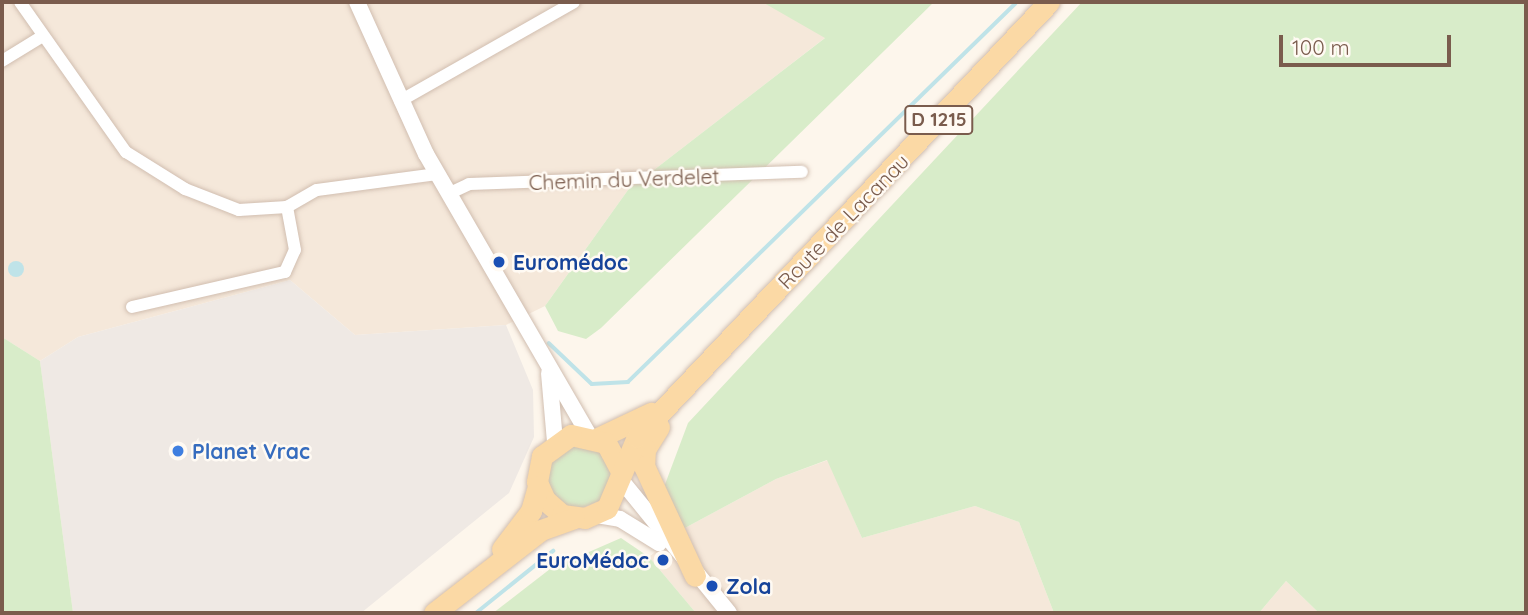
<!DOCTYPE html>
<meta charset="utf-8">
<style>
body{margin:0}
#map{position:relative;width:1528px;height:615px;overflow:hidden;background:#fdf6ec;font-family:Quicksand,sans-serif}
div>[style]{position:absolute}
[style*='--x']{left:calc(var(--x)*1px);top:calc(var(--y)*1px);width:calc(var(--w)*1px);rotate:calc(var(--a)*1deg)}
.residential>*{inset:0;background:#f5e8da}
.industrial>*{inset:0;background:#efe9e4}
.green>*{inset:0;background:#d8ecc9}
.water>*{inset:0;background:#bfe3e8}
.round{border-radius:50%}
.stream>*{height:3.5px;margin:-1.75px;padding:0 1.75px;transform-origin:1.75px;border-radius:1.75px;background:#bfe3e8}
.roads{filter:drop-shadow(0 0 2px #d1beb0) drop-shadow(0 0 2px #d1beb0)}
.minor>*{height:12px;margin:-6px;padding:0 6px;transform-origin:6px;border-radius:6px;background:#fff}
.tertiary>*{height:16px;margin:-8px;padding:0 8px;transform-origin:8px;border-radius:8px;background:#fff}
.primary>*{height:21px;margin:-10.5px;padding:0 10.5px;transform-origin:10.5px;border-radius:10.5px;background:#fbd9a5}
.dots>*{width:19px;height:19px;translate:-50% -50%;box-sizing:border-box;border:4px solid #fffaf3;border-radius:50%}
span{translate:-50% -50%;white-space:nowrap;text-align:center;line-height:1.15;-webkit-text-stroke:5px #fffaf3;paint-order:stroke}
.shield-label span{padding:2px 5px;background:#fffaf3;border:2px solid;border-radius:5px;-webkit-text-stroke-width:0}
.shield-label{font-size:19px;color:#7a5c4d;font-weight:700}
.street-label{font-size:21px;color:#7a5c4d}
.transit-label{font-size:21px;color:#164399;font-weight:700}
.left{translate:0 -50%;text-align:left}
.right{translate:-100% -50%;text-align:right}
.shop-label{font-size:21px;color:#366cbe;font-weight:700}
.frame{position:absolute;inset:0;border:4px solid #7a5c4d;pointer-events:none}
.scale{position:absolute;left:1279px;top:35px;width:172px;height:32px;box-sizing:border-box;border:4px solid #7a5c4d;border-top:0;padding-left:9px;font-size:21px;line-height:24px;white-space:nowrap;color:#7a5c4d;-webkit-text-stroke:5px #fffaf3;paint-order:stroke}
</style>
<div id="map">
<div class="residential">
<div style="clip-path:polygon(2px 2px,767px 2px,826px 37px,628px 190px,545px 306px,506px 325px,355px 335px,290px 280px,78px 337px,40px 361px,2px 337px)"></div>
<div style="clip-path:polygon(828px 460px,862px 538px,975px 506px,1019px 522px,1054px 613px,696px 613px,649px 557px,683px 529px,776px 479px)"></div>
<div style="clip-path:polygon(1286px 581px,1319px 613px,1259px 613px)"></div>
</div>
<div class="industrial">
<div style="clip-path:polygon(290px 280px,355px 335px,506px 325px,533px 390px,534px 437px,509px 493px,361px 613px,73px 613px,40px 361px,78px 337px)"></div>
</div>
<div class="green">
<div style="clip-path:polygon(934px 2px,601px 328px,586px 339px,558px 331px,545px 306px,628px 190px,825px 38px,764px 3px)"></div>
<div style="clip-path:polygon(1082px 2px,1526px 2px,1526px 613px,1319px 613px,1286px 581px,1259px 613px,1054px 613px,1019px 522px,975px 506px,862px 538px,827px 460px,776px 479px,683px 529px,664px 487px,688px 423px)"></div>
<div style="clip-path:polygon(2px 337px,40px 361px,73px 613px,2px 613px)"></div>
<div style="clip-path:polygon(588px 441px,612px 463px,607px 498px,574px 511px,546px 489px,545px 466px,557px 448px)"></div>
<div style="clip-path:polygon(621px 538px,649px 557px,696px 613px,493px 613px,550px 569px)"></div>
</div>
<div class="water">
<div class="round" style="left:8px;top:261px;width:16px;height:16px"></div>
</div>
<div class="stream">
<div style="--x:549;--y:343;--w:59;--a:43.6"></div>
<div style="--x:592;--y:384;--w:36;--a:-3"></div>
<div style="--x:628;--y:382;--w:544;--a:-44.33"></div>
<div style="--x:476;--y:613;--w:99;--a:-38.8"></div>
</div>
<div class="roads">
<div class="minor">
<div style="--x:20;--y:2;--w:184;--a:54.8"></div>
<div style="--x:126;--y:152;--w:70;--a:32.1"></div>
<div style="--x:185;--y:189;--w:58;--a:21.3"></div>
<div style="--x:239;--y:210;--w:48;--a:-3.6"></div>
<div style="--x:287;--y:207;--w:34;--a:-30"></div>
<div style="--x:317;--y:190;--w:121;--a:-7.6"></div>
<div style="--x:2;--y:61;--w:48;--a:-31.4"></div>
<div style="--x:400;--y:101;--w:200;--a:-29.6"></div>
<div style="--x:448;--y:194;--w:23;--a:-25"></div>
<div style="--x:469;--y:184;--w:333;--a:-2.1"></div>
<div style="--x:132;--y:307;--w:157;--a:-12.9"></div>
<div style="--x:285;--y:272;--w:24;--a:-66"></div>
<div style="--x:295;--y:250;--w:44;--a:-100.5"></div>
</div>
<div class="tertiary">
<div style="--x:357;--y:2;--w:167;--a:65.6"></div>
<div style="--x:426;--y:154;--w:325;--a:59.9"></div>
<div style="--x:549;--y:373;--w:68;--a:85"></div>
<div style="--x:621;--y:480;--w:171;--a:50.9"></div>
<div style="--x:597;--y:515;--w:23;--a:10"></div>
<div style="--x:620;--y:519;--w:46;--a:31.6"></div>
</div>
<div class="primary">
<div style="--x:659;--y:427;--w:26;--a:122"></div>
<div style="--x:645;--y:449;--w:17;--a:93"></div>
<div style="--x:644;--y:466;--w:121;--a:65.1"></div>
<div style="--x:598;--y:438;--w:59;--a:-25.3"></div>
<div style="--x:621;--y:471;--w:32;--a:-118"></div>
<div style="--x:606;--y:443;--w:36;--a:-167"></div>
<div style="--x:571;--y:435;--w:36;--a:144"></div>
<div style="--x:542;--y:456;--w:26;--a:101"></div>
<div style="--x:537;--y:482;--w:20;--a:66"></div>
<div style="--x:545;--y:500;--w:23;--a:41"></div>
<div style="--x:562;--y:515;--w:23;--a:7"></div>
<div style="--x:585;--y:518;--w:24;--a:-24"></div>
<div style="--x:607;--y:508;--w:77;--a:-67.1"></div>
<div style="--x:637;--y:437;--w:599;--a:-46.56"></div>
<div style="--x:502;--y:549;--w:48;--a:-52.7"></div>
<div style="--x:531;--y:511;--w:26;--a:-74"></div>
<div style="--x:434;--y:613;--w:135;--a:-37.8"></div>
<div style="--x:541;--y:530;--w:35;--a:-20"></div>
</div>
</div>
<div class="dots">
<div style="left:499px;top:262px;background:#1a4fb4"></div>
<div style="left:178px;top:451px;background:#3f7fe0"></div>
<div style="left:663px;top:560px;background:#1a4fb4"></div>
<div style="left:712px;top:586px;background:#1a4fb4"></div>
</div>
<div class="shield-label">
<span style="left:939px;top:120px">D 1215</span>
</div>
<div class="street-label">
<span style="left:624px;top:179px;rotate:-2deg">Chemin du Verdelet</span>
<span style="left:843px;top:221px;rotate:-46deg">Route de Lacanau</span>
</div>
<div class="transit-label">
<span class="left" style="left:513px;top:262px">Euromédoc</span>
<span class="right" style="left:649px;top:560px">EuroMédoc</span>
<span class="left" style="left:726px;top:586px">Zola</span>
</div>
<div class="shop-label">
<span class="left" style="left:192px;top:451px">Planet Vrac</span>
</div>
<div class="frame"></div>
<div class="scale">100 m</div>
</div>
